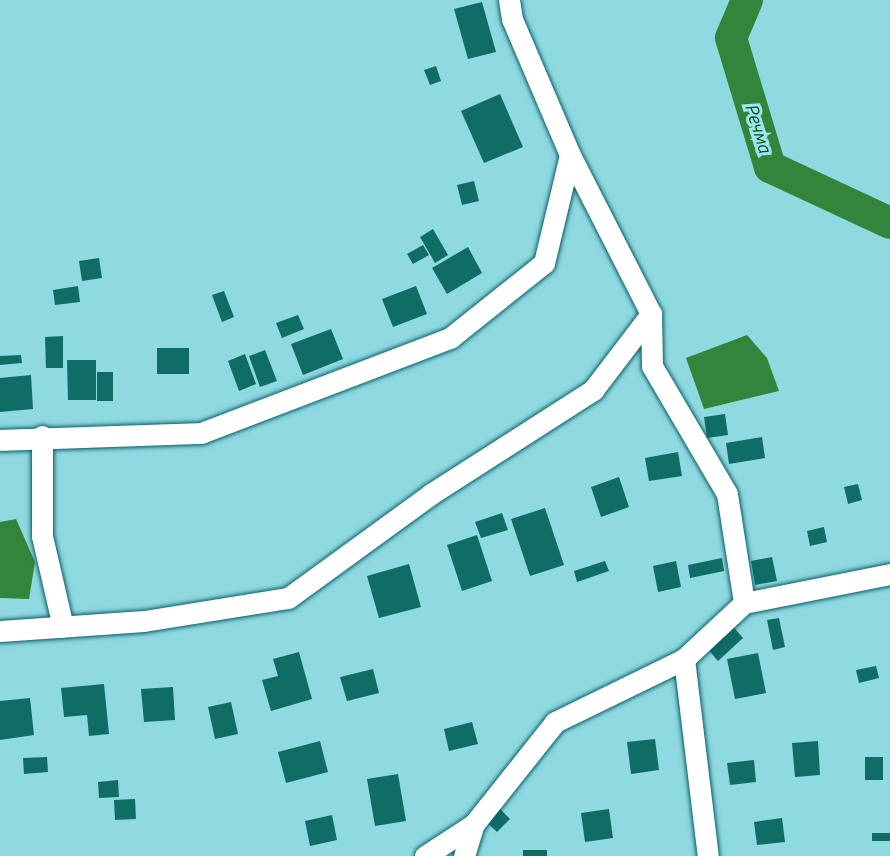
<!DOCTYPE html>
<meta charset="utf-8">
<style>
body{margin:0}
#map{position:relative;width:890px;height:856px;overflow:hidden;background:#8fd9e1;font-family:Ubuntu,sans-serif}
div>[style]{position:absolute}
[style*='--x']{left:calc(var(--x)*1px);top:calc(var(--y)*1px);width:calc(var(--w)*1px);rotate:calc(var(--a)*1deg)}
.water>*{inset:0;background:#33853b}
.river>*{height:32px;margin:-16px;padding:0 16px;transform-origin:16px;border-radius:16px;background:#33853b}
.building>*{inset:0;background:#0f6d65}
.roads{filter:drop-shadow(0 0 2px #086068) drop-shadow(0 0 2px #086068)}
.street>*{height:21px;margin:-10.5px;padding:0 10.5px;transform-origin:10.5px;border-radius:10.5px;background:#fff}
span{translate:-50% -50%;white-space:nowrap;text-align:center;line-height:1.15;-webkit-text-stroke:6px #9ce6ee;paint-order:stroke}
.water-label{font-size:18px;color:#0b4614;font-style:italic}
</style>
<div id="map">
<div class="water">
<div style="clip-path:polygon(747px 335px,767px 358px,779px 391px,704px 409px,686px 358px)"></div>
<div style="clip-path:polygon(16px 519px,35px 562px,29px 599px,0 598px,0 522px)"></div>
</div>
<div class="river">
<div style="--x:747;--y:0;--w:41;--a:112.8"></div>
<div style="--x:731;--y:38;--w:135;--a:73.2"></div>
<div style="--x:770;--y:167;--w:132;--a:25"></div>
</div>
<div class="building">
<div style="clip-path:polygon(482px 2px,496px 52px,468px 59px,454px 9px)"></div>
<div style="clip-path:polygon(436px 66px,441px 81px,430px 85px,424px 70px)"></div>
<div style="clip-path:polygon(500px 94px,523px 147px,484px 163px,461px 111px)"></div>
<div style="clip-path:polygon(474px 181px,479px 201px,462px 205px,457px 185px)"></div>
<div style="clip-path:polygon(433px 229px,448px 255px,435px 263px,420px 237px)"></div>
<div style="clip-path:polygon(423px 245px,429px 255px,413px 264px,407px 254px)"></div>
<div style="clip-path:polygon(468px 247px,482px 273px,447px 294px,432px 268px)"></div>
<div style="clip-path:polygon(99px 258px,102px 278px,82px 281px,79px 261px)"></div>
<div style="clip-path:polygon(78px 286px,80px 302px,55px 305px,53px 290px)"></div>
<div style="clip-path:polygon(416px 286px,427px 314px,393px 327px,382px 299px)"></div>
<div style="clip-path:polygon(224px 291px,234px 317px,222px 322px,212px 295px)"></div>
<div style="clip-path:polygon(298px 315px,304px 329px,282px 338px,276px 323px)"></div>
<div style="clip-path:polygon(331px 329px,343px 359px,303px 375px,291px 344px)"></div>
<div style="clip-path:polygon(63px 336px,63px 368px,46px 368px,45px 337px)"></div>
<div style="clip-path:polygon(157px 348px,189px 348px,189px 374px,157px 374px)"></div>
<div style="clip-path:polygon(265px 350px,277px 381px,260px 387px,249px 356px)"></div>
<div style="clip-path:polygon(245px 354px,256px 384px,239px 391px,228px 361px)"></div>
<div style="clip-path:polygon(21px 355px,22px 363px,0 365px,0 356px)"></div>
<div style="clip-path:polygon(67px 360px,96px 360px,96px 400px,68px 400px)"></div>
<div style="clip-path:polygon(97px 372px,113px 372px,113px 401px,97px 401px)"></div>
<div style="clip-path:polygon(31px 375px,33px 409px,0 412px,0 378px)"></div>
<div style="clip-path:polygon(725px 414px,728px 435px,707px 438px,704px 417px)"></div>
<div style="clip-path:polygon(762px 437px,765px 458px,729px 464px,726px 443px)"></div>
<div style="clip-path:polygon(678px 452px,682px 476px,649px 481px,645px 458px)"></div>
<div style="clip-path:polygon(619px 477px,629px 507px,601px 517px,591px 487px)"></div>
<div style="clip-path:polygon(858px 484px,862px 500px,848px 504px,844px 487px)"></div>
<div style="clip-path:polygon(545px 508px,564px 565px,530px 576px,511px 519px)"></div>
<div style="clip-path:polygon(502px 513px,508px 530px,481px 538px,475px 522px)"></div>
<div style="clip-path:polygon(824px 527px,827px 542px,810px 546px,807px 531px)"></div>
<div style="clip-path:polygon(477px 535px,492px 581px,462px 591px,447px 545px)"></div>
<div style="clip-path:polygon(772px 557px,777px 581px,755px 585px,751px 561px)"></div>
<div style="clip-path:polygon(722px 558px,724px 571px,690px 578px,688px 565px)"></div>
<div style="clip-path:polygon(605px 561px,609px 571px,577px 582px,574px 571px)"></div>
<div style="clip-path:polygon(676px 561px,681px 587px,658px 592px,653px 566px)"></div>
<div style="clip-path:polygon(409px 564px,421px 607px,379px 618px,367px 576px)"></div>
<div style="clip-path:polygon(779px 618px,785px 647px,773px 650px,767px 620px)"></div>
<div style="clip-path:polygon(730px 623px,743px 638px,718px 661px,705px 646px)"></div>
<div style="clip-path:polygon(299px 652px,312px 699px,271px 711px,262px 680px,278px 676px,273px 659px)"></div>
<div style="clip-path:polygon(758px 653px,766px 693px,735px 699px,727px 659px)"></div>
<div style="clip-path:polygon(876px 666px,879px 678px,859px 683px,856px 670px)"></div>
<div style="clip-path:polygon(373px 669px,379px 693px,347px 701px,340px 677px)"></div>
<div style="clip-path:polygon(104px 684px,109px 734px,89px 736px,87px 715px,64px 717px,61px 688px)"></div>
<div style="clip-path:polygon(173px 687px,175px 720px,144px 722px,141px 689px)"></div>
<div style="clip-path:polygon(30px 698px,34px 735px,0 740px,0 701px)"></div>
<div style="clip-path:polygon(231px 702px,238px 734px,215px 739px,208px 707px)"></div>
<div style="clip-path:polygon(472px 722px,478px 744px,449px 751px,444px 729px)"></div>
<div style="clip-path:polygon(655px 739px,659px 770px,631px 774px,627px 742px)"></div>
<div style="clip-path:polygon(320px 741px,328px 772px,286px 783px,278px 752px)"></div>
<div style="clip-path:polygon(818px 741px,820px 775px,795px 777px,792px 743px)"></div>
<div style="clip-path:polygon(47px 757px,48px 772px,24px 774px,23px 758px)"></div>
<div style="clip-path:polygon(865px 757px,883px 757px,883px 780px,865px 780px)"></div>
<div style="clip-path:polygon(754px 760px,756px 782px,730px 785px,727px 763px)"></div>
<div style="clip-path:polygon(398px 774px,406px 821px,375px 826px,367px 779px)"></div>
<div style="clip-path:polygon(118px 780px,119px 797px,99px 798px,98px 782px)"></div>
<div style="clip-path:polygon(135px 799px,136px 819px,115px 820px,114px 800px)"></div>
<div style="clip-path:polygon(497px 806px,510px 819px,497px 832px,483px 819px)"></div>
<div style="clip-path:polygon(609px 809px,613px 838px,585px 842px,581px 813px)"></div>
<div style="clip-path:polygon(332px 815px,337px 840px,310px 846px,305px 821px)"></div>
<div style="clip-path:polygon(782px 818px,785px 842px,757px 845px,754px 822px)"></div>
<div style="clip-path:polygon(872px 833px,890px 833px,890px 841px,872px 841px)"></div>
<div style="clip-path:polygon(523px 850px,547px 850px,547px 856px,523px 856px)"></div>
</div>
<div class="roads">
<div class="street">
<div style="--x:509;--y:0;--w:19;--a:81"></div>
<div style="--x:512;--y:19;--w:148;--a:66.9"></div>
<div style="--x:570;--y:155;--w:178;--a:63"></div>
<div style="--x:651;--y:314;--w:52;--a:88.9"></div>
<div style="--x:652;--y:366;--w:148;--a:59.6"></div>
<div style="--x:727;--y:494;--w:110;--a:81.1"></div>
<div style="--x:42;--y:436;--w:100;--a:90"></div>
<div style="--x:42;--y:536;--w:93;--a:77"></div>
<div style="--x:0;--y:440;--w:201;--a:-2"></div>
<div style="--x:201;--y:433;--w:267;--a:-20.9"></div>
<div style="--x:450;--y:338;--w:120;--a:-38.6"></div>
<div style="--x:544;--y:263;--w:111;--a:-76.5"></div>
<div style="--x:0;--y:631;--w:144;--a:-4"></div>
<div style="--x:144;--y:621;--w:146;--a:-9.1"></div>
<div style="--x:288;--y:598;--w:177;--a:-36"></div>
<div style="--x:431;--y:494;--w:193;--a:-32.7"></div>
<div style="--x:593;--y:390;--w:96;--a:-52.7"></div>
<div style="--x:684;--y:659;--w:198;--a:83.1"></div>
<div style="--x:425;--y:856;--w:59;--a:-33.1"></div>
<div style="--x:474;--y:824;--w:130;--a:-51.5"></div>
<div style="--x:555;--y:722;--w:144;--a:-26"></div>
<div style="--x:684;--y:659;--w:82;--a:-43"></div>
<div style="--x:744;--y:603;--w:149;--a:-11.2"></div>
<div style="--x:464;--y:856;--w:34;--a:-73"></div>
</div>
</div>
<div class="water-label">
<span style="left:759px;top:129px;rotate:73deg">Речма</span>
</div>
</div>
